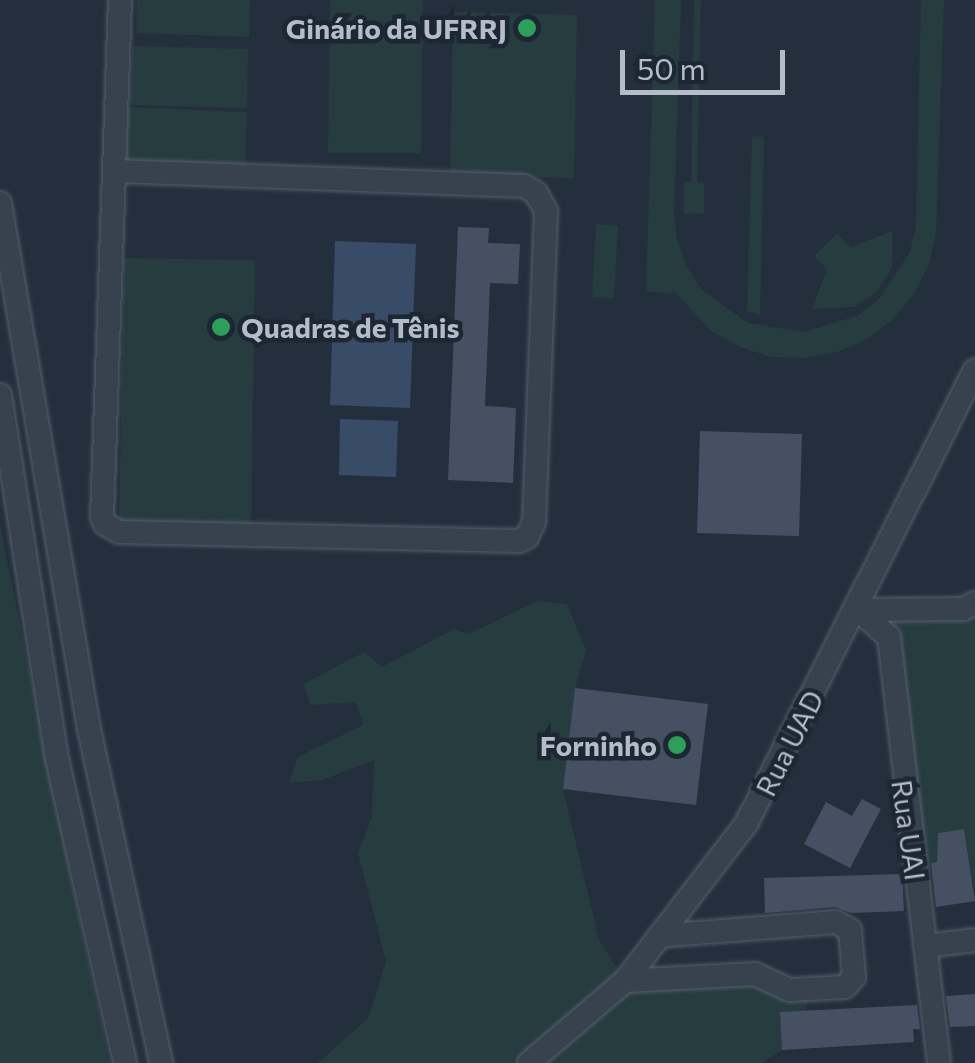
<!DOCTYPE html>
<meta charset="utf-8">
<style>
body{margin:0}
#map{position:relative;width:975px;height:1063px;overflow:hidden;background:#242f3e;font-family:Commissioner,sans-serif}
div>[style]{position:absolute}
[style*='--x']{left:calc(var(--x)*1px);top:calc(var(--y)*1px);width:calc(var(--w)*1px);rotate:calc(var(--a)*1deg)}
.green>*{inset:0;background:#263c3f}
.water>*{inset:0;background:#394c67}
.building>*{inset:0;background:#455162}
.roads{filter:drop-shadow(0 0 2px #565f6c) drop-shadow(0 0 2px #565f6c)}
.minor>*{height:22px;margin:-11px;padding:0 11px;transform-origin:11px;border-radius:11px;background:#38414e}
.dots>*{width:28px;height:28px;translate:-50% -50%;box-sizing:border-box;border:5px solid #1d2633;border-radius:50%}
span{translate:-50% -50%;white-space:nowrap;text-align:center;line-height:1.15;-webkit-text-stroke:9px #1d2633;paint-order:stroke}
.poi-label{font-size:28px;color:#b4bcc9;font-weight:700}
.right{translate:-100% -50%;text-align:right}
.left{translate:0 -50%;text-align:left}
.street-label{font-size:28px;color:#b4bcc9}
.scale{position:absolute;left:620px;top:50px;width:165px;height:45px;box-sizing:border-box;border:5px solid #b4bcc9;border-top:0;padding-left:12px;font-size:30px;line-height:35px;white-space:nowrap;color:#b4bcc9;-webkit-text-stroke:8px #1d2633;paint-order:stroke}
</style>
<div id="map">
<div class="green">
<div style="clip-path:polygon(137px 0,250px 0,249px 37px,136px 33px)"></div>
<div style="clip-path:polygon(330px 0,423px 0,421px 153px,328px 153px)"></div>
<div style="clip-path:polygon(655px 0,681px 0,674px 212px,677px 240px,687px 267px,702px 290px,748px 323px,803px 332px,857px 316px,879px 299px,910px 252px,916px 225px,921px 0,944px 0,936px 232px,929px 264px,914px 294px,893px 319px,867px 339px,837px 352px,805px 358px,771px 357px,740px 347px,711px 331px,673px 290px,672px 294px,646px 291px)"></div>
<div style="clip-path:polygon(694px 0,701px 0,697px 182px,704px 183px,704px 214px,684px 213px,684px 182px,691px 182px)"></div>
<div style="clip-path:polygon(453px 12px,577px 15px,574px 178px,450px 175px)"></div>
<div style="clip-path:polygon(132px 46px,248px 49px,247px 108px,130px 105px)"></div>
<div style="clip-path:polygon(128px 107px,247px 112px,245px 166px,126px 162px)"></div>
<div style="clip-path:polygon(752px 136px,764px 137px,760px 315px,747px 312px)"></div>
<div style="clip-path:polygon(596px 224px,618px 226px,614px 298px,592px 297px)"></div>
<div style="clip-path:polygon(893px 231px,892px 268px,877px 291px,854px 307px,812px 309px,827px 269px,814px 256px,837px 234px,850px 247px)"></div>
<div style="clip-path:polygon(124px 258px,255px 260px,251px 528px,119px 526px)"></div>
<div style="clip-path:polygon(0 525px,80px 922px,110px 1063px,0 1063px)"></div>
<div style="clip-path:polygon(537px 601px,567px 604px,586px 650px,575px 688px,563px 789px,599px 940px,625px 981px,755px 974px,810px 989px,806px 1011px,780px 1013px,782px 1050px,762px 1063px,318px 1063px,369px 1017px,386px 961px,358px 853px,372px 817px,374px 760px,322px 780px,289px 783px,298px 757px,363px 725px,356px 702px,310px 705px,304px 684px,364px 652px,382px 667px,454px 629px,469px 634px)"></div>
<div style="clip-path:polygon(975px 603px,975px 893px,964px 829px,938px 833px,937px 862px,914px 864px,889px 637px,858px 610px)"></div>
</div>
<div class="water">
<div style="clip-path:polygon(335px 241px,416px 244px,410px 408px,330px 405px)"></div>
<div style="clip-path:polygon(340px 419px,398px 421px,396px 477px,339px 475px)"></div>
</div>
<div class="building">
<div style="clip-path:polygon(458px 227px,489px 228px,488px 243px,520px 244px,518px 284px,490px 283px,485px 406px,516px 408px,513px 483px,448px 480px)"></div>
<div style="clip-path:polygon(700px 431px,802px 434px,799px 536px,697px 533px)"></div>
<div style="clip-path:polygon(575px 688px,708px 704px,696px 805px,563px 789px)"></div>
<div style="clip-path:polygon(862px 799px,881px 809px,850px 868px,804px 844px,826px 802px,852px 816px)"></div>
<div style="clip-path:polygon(964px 829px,975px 901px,936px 907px,931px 863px,937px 862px,938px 833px)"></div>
<div style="clip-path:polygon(902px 874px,904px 911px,851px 913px,835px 907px,765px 913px,764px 878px)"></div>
<div style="clip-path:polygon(975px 994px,975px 1026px,950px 1027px,946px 996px)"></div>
<div style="clip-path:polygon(917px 1005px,920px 1029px,913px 1029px,914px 1042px,782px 1050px,780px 1012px)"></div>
</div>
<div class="roads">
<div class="minor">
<div style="--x:115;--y:171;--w:409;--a:2.1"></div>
<div style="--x:524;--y:186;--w:14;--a:30"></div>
<div style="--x:536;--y:193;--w:21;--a:61"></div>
<div style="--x:546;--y:211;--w:311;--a:92.2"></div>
<div style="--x:534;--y:522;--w:17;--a:115"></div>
<div style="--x:527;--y:537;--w:9;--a:153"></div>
<div style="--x:519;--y:541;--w:400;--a:-178.7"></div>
<div style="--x:119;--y:532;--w:16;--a:-150"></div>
<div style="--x:105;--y:524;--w:8;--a:-113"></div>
<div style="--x:102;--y:517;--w:517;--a:-88.01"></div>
<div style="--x:0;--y:203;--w:533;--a:80.4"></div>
<div style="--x:89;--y:729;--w:342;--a:77.8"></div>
<div style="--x:0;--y:395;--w:363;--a:81.1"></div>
<div style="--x:56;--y:754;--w:317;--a:77.4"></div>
<div style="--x:858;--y:610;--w:41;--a:41.1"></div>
<div style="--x:889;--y:637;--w:429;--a:83.3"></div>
<div style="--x:858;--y:610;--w:105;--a:-0.5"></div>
<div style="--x:963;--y:609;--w:13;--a:-27"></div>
<div style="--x:925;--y:946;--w:50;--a:-6.8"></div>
<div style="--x:625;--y:981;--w:130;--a:-3.1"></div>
<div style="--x:755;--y:974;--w:38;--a:25"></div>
<div style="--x:790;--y:990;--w:55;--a:-3.1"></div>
<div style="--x:845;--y:987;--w:13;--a:-48"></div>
<div style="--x:854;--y:977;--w:47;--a:-94.9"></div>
<div style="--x:850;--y:930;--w:16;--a:-150"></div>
<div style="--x:836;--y:922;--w:177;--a:175.5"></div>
<div style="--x:529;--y:1063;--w:126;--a:-40.5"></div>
<div style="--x:625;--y:981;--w:198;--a:-52.4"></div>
<div style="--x:746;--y:824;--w:508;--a:-63.23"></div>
</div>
</div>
<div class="dots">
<div style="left:527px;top:28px;background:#2e9e5b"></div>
<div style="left:221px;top:327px;background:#2e9e5b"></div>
<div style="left:677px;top:745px;background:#2e9e5b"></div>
</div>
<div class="poi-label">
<span class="right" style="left:507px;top:28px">Ginário da UFRRJ</span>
<span class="left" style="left:241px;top:327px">Quadras de Tênis</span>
<span class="right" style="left:657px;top:745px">Forninho</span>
</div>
<div class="street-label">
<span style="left:789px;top:743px;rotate:-63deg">Rua UAD</span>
<span style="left:909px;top:830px;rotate:82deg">Rua UAI</span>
</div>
<div class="scale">50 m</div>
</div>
